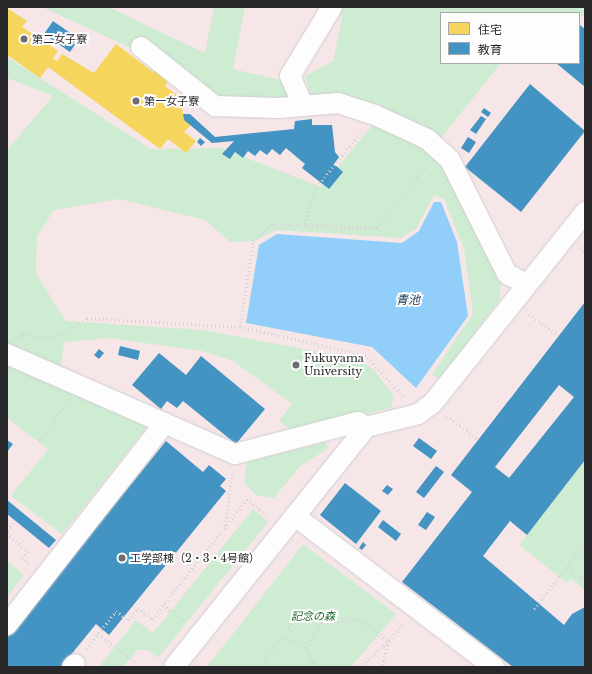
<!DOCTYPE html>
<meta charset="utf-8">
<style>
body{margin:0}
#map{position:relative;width:592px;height:674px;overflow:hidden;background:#f2eff4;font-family:"Libre Baskerville","Noto Sans JP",serif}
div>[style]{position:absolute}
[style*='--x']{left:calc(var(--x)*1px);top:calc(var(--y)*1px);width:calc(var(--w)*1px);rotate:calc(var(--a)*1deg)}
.education>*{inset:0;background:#f6e6e8}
.green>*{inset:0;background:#ceecd1}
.water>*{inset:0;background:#91cffa}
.homes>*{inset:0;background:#f6d55c}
.schools>*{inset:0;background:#4393c3}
.path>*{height:2.5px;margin-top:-1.25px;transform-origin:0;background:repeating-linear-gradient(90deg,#d4d3d5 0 1px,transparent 0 4px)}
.roads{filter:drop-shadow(0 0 1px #d0cdd1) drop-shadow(0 0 1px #d0cdd1)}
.minor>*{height:20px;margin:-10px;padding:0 10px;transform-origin:10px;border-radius:10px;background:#fdfdfd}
.dots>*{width:11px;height:11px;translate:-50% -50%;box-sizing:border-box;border:2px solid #fdfdfe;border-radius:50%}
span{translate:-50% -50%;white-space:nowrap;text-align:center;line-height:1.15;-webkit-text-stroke:4px #fdfdfe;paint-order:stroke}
.poi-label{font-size:11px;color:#282729}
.left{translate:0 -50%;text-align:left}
.park-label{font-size:11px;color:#1c682a;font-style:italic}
.water-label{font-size:12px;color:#143b53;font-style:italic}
.frame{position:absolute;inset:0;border:8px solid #282729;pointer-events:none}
.legend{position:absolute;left:440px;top:12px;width:140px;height:52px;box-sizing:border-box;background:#fdfdfe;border:1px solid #a8a7a9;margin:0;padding:5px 7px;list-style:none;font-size:12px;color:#282729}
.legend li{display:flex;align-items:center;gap:8px;height:20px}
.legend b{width:20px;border:1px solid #a8a7a9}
</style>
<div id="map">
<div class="education">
<div style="clip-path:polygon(evenodd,7px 7px,585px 7px,585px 667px,7px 667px,7px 7px,441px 13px,579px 13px,579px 63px,441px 63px,441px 13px)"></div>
</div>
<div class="green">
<div style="clip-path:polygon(42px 7px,108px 7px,205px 53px,214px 7px,245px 7px,233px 69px,284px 81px,293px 103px,217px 100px,200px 80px)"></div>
<div style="clip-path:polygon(335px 7px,585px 7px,585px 16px,441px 13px,441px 63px,501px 63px,440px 139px,312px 99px,305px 76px,333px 61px,342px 17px)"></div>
<div style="clip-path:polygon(7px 57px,151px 149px,221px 148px,321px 187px,376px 121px,441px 158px,501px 281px,500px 299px,440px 381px,432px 374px,473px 314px,464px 249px,444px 199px,434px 195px,416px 229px,401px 238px,277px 230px,253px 241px,230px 242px,205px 220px,119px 199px,54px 210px,37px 236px,36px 274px,66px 321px,202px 330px,357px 359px,374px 370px,394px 396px,391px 408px,292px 431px,279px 421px,292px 404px,233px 361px,202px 351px,109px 338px,64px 342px,61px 370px,7px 345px,7px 150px,53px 96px,7px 78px)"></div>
<div style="clip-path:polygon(7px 363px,147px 427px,62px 534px,11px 496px,48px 449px,7px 418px)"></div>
<div style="clip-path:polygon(325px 442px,329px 448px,299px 467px,274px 498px,256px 495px,244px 482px,247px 462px)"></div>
<div style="clip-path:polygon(585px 460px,585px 590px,571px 579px,567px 583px,519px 545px)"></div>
<div style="clip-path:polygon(253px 509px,268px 522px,158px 658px,147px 650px,137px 650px,123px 667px,99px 667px,136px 620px,153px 633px)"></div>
<div style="clip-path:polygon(303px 544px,396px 614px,351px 667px,207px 667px)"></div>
<div style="clip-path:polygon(7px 561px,24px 575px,7px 597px)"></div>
</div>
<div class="water">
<div style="clip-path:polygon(434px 202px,441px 202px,457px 242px,468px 316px,416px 388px,372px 347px,246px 323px,259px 245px,277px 234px,402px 243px,419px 231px)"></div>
</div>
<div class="homes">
<div style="clip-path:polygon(7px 8px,27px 21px,22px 27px,58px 51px,53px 58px,57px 61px,62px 54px,94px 73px,116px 44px,153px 72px,155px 69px,169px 80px,165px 86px,178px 96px,180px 94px,184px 120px,192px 124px,184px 132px,196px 141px,186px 153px,168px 139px,160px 149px,48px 67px,40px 78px,7px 55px)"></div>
</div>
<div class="schools">
<div style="clip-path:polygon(53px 21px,79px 39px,70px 52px,44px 34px)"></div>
<div style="clip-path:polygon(580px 25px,585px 29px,585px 87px,556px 63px,579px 63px)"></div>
<div style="clip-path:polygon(530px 84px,585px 131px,521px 212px,465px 167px)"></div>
<div style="clip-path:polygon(484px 108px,491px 113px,488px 117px,481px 112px)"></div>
<div style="clip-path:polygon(183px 114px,190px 114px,215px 137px,294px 129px,295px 121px,312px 119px,312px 125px,332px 125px,335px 152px,339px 157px,334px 164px,343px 172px,329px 189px,302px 168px,305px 164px,286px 148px,280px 155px,272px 149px,267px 155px,260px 150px,255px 156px,248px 151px,243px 158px,235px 152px,230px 159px,222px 154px,234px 141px,212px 143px,184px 120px)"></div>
<div style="clip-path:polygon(481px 116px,486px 119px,476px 134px,470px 130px)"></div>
<div style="clip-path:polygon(468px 137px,476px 142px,469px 153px,461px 148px)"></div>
<div style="clip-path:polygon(200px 138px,205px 142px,201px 146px,197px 142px)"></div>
<div style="clip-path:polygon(evenodd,585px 302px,585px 460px,527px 535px,510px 521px,483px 556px,564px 625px,572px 614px,585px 607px,585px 667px,513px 667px,402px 582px,472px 492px,451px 475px,585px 302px,559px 385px,574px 397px,509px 478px,495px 467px,559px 385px)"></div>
<div style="clip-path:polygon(120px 346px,140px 351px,138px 360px,118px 355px)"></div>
<div style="clip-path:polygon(99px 349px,104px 353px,99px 359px,94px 355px)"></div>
<div style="clip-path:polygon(159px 353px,186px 375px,201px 356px,265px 409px,236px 444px,183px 401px,177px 408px,167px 401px,161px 409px,132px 385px)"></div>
<div style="clip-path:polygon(419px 438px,437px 451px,431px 459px,413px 446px)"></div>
<div style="clip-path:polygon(7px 440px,13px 444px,7px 452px)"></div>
<div style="clip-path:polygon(166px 441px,203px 472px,209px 465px,226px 479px,220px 486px,226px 491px,109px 635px,96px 624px,61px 667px,7px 667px,7px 638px)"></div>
<div style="clip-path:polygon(436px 466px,444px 472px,424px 498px,416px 492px)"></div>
<div style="clip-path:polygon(345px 483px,381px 511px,356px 544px,320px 515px)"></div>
<div style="clip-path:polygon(387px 485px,393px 489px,388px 495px,382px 491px)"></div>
<div style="clip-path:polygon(7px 500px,56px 540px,49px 548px,7px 514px)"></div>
<div style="clip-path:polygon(427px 512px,435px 517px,426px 530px,418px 525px)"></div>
<div style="clip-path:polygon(383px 520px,401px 534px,396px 541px,378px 527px)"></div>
<div style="clip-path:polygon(363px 542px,366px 545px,362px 550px,359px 548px)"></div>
</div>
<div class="path">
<div style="--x:305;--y:224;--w:35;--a:-75"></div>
<div style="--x:314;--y:190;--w:76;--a:-50.9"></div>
<div style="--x:580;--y:248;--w:6;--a:39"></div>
<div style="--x:529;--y:314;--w:37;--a:36"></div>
<div style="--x:16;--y:337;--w:8;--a:-23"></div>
<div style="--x:23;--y:334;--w:32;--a:7"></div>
<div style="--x:55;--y:338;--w:38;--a:-32"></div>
<div style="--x:87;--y:318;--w:153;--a:3.4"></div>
<div style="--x:403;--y:397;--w:55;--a:-132.1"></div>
<div style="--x:366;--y:356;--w:129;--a:-167"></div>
<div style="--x:240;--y:327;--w:87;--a:-81.4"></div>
<div style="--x:253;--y:241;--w:25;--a:-42"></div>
<div style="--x:272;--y:224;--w:105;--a:2.2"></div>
<div style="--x:377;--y:228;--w:80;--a:-51.6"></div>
<div style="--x:447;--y:416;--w:40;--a:37"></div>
<div style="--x:39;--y:442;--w:49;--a:-55"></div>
<div style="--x:7;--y:524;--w:5;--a:37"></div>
<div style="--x:11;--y:527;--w:6;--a:129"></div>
<div style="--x:225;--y:526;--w:54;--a:-82.6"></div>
<div style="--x:7;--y:533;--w:28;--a:41"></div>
<div style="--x:28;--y:551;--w:9;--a:131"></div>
<div style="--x:22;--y:558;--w:11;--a:38"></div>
<div style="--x:567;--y:567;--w:23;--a:38"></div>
<div style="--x:163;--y:605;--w:27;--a:36"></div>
<div style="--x:534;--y:609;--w:83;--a:-51.9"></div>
<div style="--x:98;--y:634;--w:45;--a:36.9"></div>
<div style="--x:283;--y:637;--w:26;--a:25"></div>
<div style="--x:307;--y:648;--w:21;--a:67"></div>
<div style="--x:307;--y:648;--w:30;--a:-60"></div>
<div style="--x:86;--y:649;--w:48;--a:-51.7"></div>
<div style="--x:116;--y:611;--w:15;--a:37"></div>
<div style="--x:128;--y:620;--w:16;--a:-50"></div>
<div style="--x:138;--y:608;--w:18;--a:38"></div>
<div style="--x:152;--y:619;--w:153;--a:-51.6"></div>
<div style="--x:247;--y:499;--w:28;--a:39"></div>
<div style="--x:260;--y:667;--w:69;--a:-53.8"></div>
<div style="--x:301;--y:611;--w:24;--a:28"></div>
<div style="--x:322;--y:622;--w:39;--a:-3"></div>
<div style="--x:361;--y:620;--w:35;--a:37"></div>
<div style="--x:389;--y:641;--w:27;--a:105"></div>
<div style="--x:359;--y:667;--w:40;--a:-41"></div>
<div style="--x:389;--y:641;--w:23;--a:-50"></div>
</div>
<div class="roads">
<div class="minor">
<div style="--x:141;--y:47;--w:95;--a:38.6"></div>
<div style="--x:215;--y:106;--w:63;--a:1.8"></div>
<div style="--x:278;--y:108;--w:60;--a:-4.8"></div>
<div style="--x:338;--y:103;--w:39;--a:18"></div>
<div style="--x:375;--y:115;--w:57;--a:24.8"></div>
<div style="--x:427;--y:139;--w:31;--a:42"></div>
<div style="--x:450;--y:160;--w:127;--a:63.4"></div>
<div style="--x:507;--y:274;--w:22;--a:27"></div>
<div style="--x:303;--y:106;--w:33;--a:-113"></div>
<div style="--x:290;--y:76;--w:81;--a:-58.7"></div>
<div style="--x:7;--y:354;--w:249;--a:23.7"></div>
<div style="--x:235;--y:454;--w:127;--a:-14.6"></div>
<div style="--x:358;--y:422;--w:9;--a:32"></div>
<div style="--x:295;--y:516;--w:250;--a:37.2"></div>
<div style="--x:7;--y:625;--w:256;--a:-52"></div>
<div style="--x:72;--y:667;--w:4;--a:-45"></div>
<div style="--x:174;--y:667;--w:307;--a:-51.3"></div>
<div style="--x:366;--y:427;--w:54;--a:-14"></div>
<div style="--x:418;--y:414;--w:17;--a:-36"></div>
<div style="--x:432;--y:404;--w:246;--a:-51.4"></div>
</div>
</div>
<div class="dots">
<div style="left:24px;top:39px;background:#6f6d70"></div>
<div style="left:136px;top:101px;background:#6f6d70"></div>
<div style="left:296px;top:365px;background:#6f6d70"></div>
<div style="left:122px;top:558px;background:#6f6d70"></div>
</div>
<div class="poi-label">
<span class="left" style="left:32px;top:39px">第二女子寮</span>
<span class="left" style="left:144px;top:101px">第一女子寮</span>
<span class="left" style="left:304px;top:365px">Fukuyama<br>University</span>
<span class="left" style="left:130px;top:558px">工学部棟（2・3・4号館）</span>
</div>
<div class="park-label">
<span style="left:313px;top:616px">記念の森</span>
</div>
<div class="water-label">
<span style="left:408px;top:300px">青池</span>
</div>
<div class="frame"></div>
<ul class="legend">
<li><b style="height:11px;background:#f6d55c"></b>住宅</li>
<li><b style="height:11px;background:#4393c3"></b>教育</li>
</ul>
</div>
